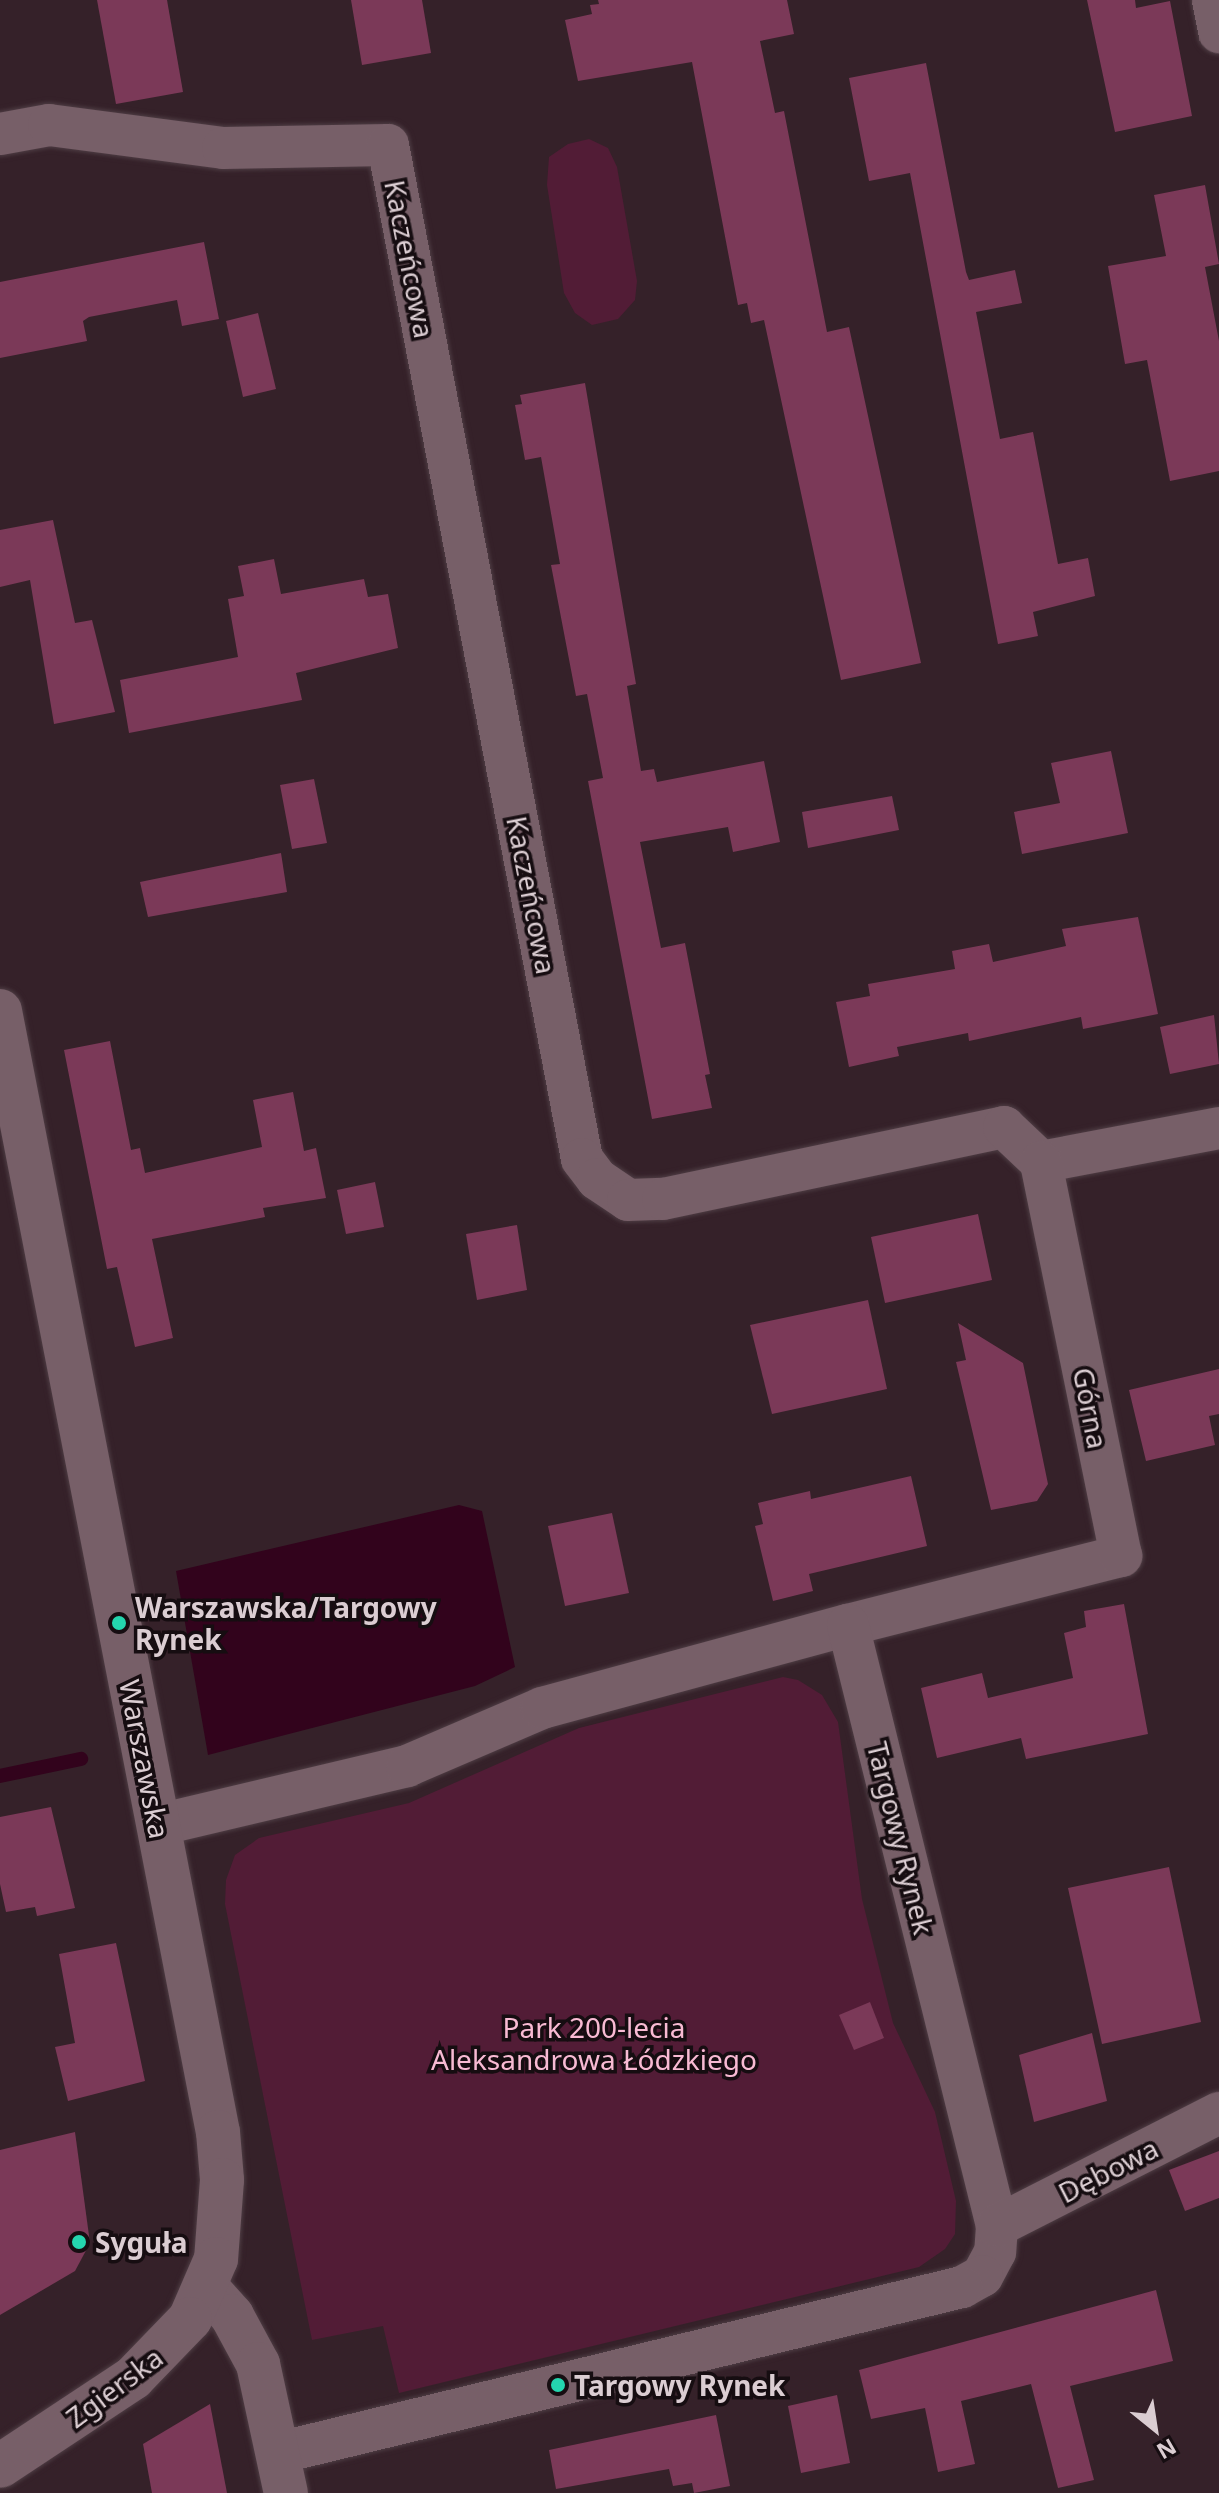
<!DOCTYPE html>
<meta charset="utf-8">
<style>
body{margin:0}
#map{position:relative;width:1219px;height:2493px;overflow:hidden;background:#352129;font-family:"Noto Sans",sans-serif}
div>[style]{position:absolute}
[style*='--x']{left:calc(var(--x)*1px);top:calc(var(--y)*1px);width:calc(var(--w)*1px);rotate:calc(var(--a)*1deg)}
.green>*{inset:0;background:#521c36}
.water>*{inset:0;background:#32031c}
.stream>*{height:14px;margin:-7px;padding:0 7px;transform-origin:7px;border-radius:7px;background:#32031c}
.building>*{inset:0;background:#7b3958}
.roads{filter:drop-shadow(0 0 2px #4e3d44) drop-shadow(0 0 2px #4e3d44)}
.minor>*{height:42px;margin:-21px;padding:0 21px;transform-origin:21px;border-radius:21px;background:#775f68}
.tertiary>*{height:44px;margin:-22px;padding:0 22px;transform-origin:22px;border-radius:22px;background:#775f68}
.secondary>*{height:44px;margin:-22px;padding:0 22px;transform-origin:22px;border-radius:22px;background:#775f68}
.dots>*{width:22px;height:22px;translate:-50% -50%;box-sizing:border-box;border:4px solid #160d11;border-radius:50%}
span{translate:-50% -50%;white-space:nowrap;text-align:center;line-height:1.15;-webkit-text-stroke:7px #160d11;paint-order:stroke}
.street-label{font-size:28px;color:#dbcdd2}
.poi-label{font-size:28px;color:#dbcdd2;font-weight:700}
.left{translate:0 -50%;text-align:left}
.park-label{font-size:28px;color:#f8bad3}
.north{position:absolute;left:1115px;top:2389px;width:80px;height:80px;-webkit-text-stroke:6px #160d11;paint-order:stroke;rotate:150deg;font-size:22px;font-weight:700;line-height:32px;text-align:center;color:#dbcdd2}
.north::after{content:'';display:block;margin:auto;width:28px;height:36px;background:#dbcdd2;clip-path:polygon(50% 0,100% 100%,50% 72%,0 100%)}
</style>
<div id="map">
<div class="green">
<i style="clip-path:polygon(589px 139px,608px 148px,617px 167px,637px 281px,635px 300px,618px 319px,592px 325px,575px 313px,564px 293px,547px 185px,549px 157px,568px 144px)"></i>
<i style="clip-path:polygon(783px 1677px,798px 1680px,822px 1695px,838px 1722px,862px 1899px,893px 2023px,935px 2112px,956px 2201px,955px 2234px,945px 2249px,919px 2267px,399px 2393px,383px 2326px,312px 2340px,225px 1904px,226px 1880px,235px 1855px,259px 1838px,409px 1803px,579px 1728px)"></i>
</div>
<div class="water">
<i style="clip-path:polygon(459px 1505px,482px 1511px,515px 1667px,475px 1686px,208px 1755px,176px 1571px)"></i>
</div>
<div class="stream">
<i style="--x:0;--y:1776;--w:83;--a:-11.9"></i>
</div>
<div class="building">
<i style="clip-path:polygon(97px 0,167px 0,183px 92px,116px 104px)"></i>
<i style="clip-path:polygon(351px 0,422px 0,431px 53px,362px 65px)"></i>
<i style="clip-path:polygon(598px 0,787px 0,794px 34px,760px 41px,775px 113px,784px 111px,827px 332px,849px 327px,921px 663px,841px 680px,764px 320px,751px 323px,747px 303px,738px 305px,692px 62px,578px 81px,565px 20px,592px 14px,590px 5px,599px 4px)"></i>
<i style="clip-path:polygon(1087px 0,1135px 0,1136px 8px,1170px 1px,1192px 116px,1115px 132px)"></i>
<i style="clip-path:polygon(926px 63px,966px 272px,969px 280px,1015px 270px,1022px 303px,976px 312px,1000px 439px,1033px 432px,1058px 564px,1088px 558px,1095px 596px,1033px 612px,1038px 636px,998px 644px,910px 173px,869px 181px,849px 78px)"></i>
<i style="clip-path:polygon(1205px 185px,1219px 264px,1205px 267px,1219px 341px,1219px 471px,1170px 481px,1147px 360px,1125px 364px,1108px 266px,1166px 256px,1154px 195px)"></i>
<i style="clip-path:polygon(204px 242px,219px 319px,182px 326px,177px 300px,89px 317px,83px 321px,87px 341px,0 358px,0 282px)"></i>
<i style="clip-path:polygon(258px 313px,276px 389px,243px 397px,226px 321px)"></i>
<i style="clip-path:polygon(585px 383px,636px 684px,627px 686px,641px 771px,654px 769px,657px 782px,764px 761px,780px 842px,733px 852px,728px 827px,640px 842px,661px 948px,685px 943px,710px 1074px,705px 1075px,712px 1108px,652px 1119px,588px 781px,603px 778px,587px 694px,576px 696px,551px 565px,560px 564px,541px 457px,525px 460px,515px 405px,522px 404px,520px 395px)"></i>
<i style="clip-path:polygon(53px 520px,75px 623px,92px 620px,115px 712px,54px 724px,30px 580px,0 587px,0 530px)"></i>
<i style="clip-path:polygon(274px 559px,281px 594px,364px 579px,368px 597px,388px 594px,398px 648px,296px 673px,302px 700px,129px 733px,120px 680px,238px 657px,228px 599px,244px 596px,238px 566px)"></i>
<i style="clip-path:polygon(1111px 751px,1128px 833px,1022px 854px,1014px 812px,1060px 803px,1051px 763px)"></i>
<i style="clip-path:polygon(314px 779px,327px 843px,292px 849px,280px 785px)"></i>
<i style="clip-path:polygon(892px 796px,899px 830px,808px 848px,802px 812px)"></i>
<i style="clip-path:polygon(281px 853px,287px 892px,148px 917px,140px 882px)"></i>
<i style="clip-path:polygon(1138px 917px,1158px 1014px,1083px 1029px,1081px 1017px,969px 1041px,968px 1033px,897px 1047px,899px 1056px,849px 1067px,836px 1002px,870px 996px,868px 984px,955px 969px,952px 951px,989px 944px,993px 962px,1066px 946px,1062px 929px)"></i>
<i style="clip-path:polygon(1214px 1015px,1219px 1064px,1170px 1074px,1160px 1027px)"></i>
<i style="clip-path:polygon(110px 1041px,131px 1150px,140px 1148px,145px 1173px,262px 1147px,253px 1100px,293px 1092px,304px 1151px,316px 1148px,326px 1198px,263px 1208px,265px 1217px,152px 1239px,173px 1338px,135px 1347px,117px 1267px,107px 1269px,64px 1050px)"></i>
<i style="clip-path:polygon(375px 1182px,384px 1227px,346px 1234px,337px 1190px)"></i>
<i style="clip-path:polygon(978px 1214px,992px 1280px,885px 1303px,871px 1237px)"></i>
<i style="clip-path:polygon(517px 1225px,527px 1290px,477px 1300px,466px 1234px)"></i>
<i style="clip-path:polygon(868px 1300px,887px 1389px,772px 1414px,750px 1325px)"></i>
<i style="clip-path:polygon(958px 1323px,1023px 1363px,1048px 1484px,1037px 1501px,991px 1510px,956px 1362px,966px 1360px)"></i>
<i style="clip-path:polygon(1219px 1369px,1219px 1414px,1209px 1416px,1215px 1445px,1146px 1461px,1129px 1390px)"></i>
<i style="clip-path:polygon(911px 1476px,927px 1546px,809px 1574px,813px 1591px,773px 1601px,755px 1526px,763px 1524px,758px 1503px,810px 1491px,811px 1499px)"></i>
<i style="clip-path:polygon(612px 1513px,629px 1593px,565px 1606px,548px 1526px)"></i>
<i style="clip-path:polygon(1124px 1604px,1148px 1734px,1026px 1759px,1021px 1738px,937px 1758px,921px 1688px,982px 1673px,988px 1698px,1073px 1678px,1064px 1633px,1086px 1627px,1084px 1611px)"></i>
<i style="clip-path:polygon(51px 1807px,75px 1908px,37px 1916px,35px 1907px,6px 1912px,0 1884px,0 1817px)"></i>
<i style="clip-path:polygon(1169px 1867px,1201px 2022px,1102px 2044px,1068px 1888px)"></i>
<i style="clip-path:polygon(116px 1943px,145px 2081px,68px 2101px,55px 2047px,75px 2043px,59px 1954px)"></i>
<i style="clip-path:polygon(870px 2002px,884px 2038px,854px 2050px,839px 2015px)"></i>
<i style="clip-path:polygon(1092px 2033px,1107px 2101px,1034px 2122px,1019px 2055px)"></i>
<i style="clip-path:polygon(75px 2132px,90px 2243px,75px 2271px,0 2315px,0 2150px)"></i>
<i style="clip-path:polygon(1219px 2151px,1219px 2198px,1185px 2211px,1169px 2170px)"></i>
<i style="clip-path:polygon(1156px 2290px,1173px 2361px,1070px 2386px,1094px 2480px,1058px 2488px,1031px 2384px,961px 2401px,975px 2464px,938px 2472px,925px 2408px,871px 2419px,859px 2370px)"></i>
<i style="clip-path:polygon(837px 2395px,850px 2463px,801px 2473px,788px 2406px)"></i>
<i style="clip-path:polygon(210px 2404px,227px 2493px,152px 2493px,143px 2444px)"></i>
<i style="clip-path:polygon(716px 2415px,730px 2486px,694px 2493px,692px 2483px,673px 2486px,669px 2469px,556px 2489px,549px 2450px)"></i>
</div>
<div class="roads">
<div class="minor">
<i style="--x:1213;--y:0;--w:33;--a:79"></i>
<i style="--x:0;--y:134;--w:50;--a:-10.4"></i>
<i style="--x:49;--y:125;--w:176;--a:7.5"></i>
<i style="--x:223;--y:148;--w:165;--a:-1"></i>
<i style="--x:388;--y:145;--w:1032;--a:79.17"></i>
<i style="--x:582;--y:1159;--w:25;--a:53"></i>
<i style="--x:597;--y:1179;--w:37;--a:34"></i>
<i style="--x:628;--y:1200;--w:35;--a:-2"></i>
<i style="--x:663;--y:1199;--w:349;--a:-11.9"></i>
<i style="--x:1004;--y:1127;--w:51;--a:43.4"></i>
<i style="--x:1041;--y:1162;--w:181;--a:-10.8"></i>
<i style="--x:848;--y:1625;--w:282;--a:-14.2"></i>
<i style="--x:1121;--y:1556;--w:402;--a:-101.5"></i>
<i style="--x:158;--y:1825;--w:256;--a:-13.3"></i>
<i style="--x:407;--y:1766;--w:147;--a:-23.2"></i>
<i style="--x:542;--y:1708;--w:317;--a:-15.2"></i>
<i style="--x:848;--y:1625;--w:619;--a:76.08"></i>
<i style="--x:997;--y:2226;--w:26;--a:94"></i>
<i style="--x:995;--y:2252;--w:27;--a:118"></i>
<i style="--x:982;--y:2276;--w:23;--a:151"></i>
<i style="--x:962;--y:2287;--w:704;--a:166.36"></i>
<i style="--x:997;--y:2226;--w:249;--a:-27"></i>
</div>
<div class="tertiary">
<i style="--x:206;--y:2287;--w:39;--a:48"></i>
<i style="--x:232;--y:2316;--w:55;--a:61.6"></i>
<i style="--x:258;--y:2364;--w:132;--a:77.8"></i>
</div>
<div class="secondary">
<i style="--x:0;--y:1011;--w:1142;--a:79"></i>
<i style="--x:218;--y:2132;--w:48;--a:85.2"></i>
<i style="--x:222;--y:2180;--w:79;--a:94.3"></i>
<i style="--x:216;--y:2259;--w:65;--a:113.4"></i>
<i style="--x:190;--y:2319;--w:82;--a:134"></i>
<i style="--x:133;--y:2378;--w:159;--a:146.5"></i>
</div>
</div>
<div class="dots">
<i style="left:119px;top:1623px;background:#24d5ae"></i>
<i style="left:79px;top:2242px;background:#24d5ae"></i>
<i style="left:558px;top:2385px;background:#24d5ae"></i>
</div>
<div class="street-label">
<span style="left:410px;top:259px;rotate:79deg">Kaczeńcowa</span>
<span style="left:532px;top:895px;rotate:79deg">Kaczeńcowa</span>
<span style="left:1091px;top:1408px;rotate:79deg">Górna</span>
<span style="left:145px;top:1759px;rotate:79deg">Warszawska</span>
<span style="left:901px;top:1838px;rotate:76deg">Targowy Rynek</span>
<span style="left:1108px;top:2170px;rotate:-27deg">Dębowa</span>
<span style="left:114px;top:2387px;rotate:-37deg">Zgierska</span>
</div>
<div class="poi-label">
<span class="left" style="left:135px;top:1623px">Warszawska/Targowy<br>Rynek</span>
<span class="left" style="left:95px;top:2242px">Syguła</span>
<span class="left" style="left:574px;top:2385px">Targowy Rynek</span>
</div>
<div class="park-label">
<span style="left:594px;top:2043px">Park 200-lecia<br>Aleksandrowa Łódzkiego</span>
</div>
<div class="north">N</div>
</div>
